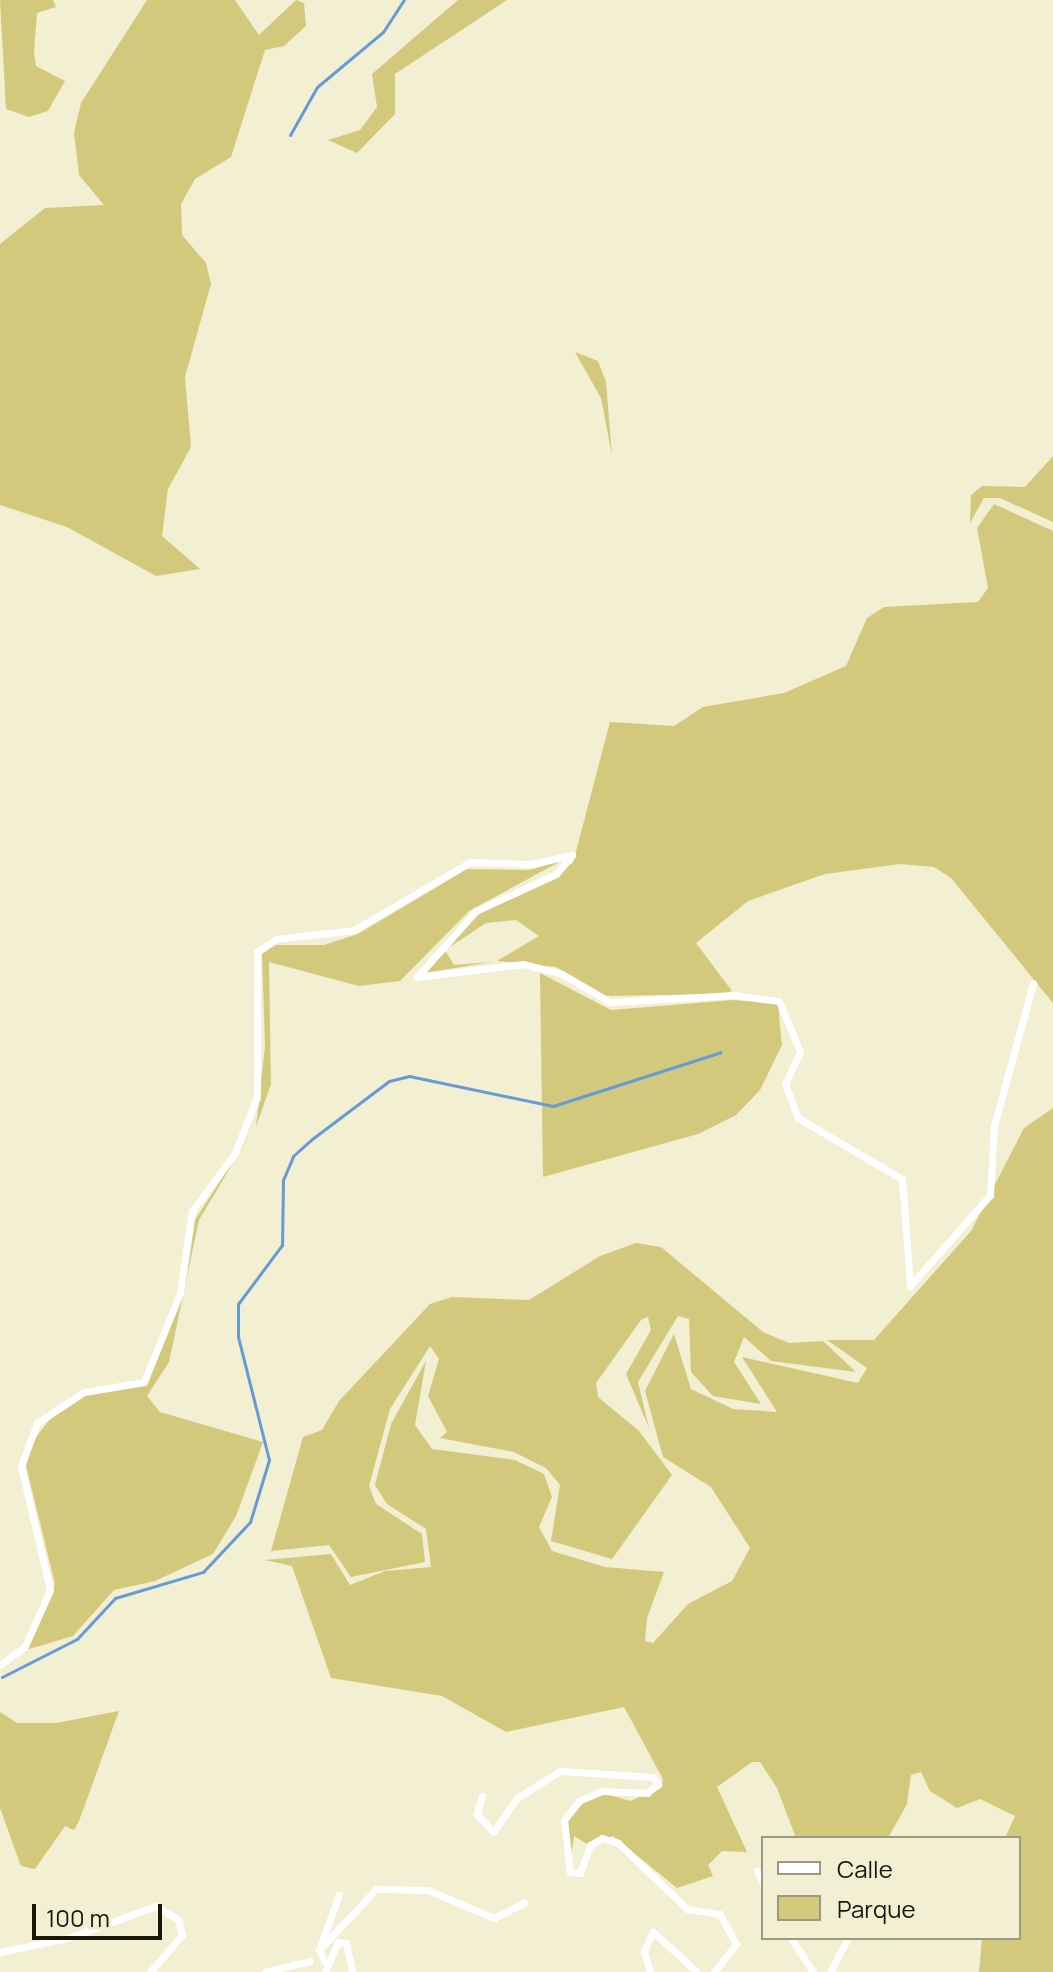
<!DOCTYPE html>
<style>
body{margin:0}
#map{position:relative;width:1053px;height:1972px;overflow:hidden;background:#f2efd3;font-family:Manrope,sans-serif}
div>[style]{position:absolute}
[style*='--x']{left:calc(var(--x)*1px);top:calc(var(--y)*1px);width:calc(var(--w)*1px);rotate:calc(var(--a)*1deg)}
.green>*{inset:0;background:#d2c97c}
.stream>*{height:3px;margin:-1.5px;padding:0 1.5px;transform-origin:1.5px;border-radius:1.5px;background:#679bd6}
.street>*{height:7px;margin:-3.5px;padding:0 3.5px;transform-origin:3.5px;border-radius:3.5px;background:#fff}
span{translate:-50% -50%;white-space:nowrap;text-align:center;line-height:1.15;-webkit-text-stroke:6px #f2efd3;paint-order:stroke}
.legend{position:absolute;left:761px;top:1836px;width:260px;height:104px;box-sizing:border-box;background:#f2efd3;border:2px solid #9b9984;margin:0;padding:10px 14px;list-style:none;font-size:24px;color:#18170d}
.legend li{display:flex;align-items:center;gap:16px;height:40px}
.legend b{width:40px;border:2px solid #9b9984}
.scale{position:absolute;left:32px;top:1904px;width:130px;height:36px;box-sizing:border-box;border:4px solid #18170d;border-top:0;padding-left:10px;font-size:24px;line-height:28px;white-space:nowrap;color:#18170d;-webkit-text-stroke:6px #f2efd3;paint-order:stroke}
</style>
<div id="map">
<div class="green">
<i style="clip-path:polygon(0 0,53px 0,56px 7px,37px 13px,34px 51px,36px 66px,65px 81px,48px 111px,29px 117px,6px 109px)"></i>
<i style="clip-path:polygon(147px 0,235px 0,259px 35px,296px 0,304px 3px,306px 26px,284px 46px,265px 50px,231px 157px,195px 179px,181px 204px,182px 235px,206px 263px,211px 284px,185px 377px,191px 447px,168px 489px,162px 536px,200px 569px,156px 576px,67px 527px,0 505px,0 244px,45px 208px,104px 205px,79px 175px,74px 133px,81px 103px)"></i>
<i style="clip-path:polygon(458px 0,507px 0,395px 74px,395px 114px,357px 153px,328px 140px,360px 130px,377px 107px,372px 74px)"></i>
<i style="clip-path:polygon(575px 352px,598px 361px,606px 382px,612px 456px,601px 398px)"></i>
<i style="clip-path:polygon(1053px 456px,1053px 522px,1000px 498px,984px 498px,970px 523px,971px 495px,982px 486px,1025px 487px)"></i>
<i style="clip-path:polygon(994px 504px,1053px 531px,1053px 1003px,951px 878px,934px 867px,900px 864px,825px 874px,748px 901px,696px 943px,732px 991px,722px 994px,606px 996px,556px 967px,497px 961px,539px 936px,516px 920px,486px 923px,445px 950px,454px 965px,491px 962px,425px 973px,425px 969px,477px 915px,573px 863px,610px 722px,674px 726px,703px 707px,784px 693px,846px 666px,867px 618px,884px 607px,978px 602px,988px 588px,977px 528px)"></i>
<i style="clip-path:polygon(563px 860px,469px 911px,400px 981px,359px 986px,269px 962px,271px 1084px,256px 1127px,265px 1046px,262px 954px,275px 945px,324px 945px,358px 934px,467px 869px,530px 870px)"></i>
<i style="clip-path:polygon(540px 973px,611px 1010px,733px 1000px,778px 1004px,782px 1045px,760px 1090px,736px 1115px,698px 1134px,543px 1177px)"></i>
<i style="clip-path:polygon(1053px 1108px,1053px 1972px,979px 1972px,982px 1938px,1019px 1938px,1019px 1838px,1005px 1838px,1015px 1816px,980px 1799px,957px 1808px,930px 1791px,921px 1772px,911px 1775px,907px 1804px,888px 1838px,796px 1838px,777px 1788px,760px 1762px,752px 1762px,717px 1787px,747px 1852px,722px 1851px,708px 1865px,713px 1876px,677px 1888px,613px 1836px,587px 1844px,574px 1836px,570px 1865px,568px 1819px,582px 1804px,602px 1793px,630px 1801px,661px 1788px,663px 1779px,624px 1707px,506px 1732px,442px 1696px,331px 1678px,292px 1566px,265px 1560px,331px 1554px,350px 1585px,385px 1571px,431px 1567px,426px 1529px,387px 1504px,375px 1485px,391px 1424px,426px 1361px,415px 1425px,432px 1449px,515px 1460px,544px 1474px,552px 1497px,539px 1527px,552px 1551px,605px 1567px,664px 1572px,647px 1618px,645px 1641px,653px 1643px,688px 1604px,732px 1581px,750px 1548px,711px 1487px,663px 1457px,645px 1391px,674px 1334px,691px 1389px,733px 1409px,777px 1412px,742px 1357px,858px 1383px,867px 1368px,827px 1340px,874px 1340px,971px 1231px,1024px 1128px)"></i>
<i style="clip-path:polygon(249px 1136px,199px 1220px,169px 1362px,147px 1396px,160px 1412px,263px 1442px,236px 1516px,213px 1554px,155px 1581px,114px 1590px,73px 1636px,26px 1650px,55px 1584px,26px 1466px,33px 1441px,57px 1410px,84px 1396px,145px 1385px,187px 1274px,195px 1220px)"></i>
<i style="clip-path:polygon(636px 1243px,661px 1247px,763px 1332px,789px 1343px,823px 1341px,856px 1372px,771px 1361px,744px 1337px,734px 1362px,761px 1404px,713px 1396px,691px 1372px,689px 1319px,678px 1316px,638px 1382px,649px 1428px,626px 1374px,651px 1330px,648px 1317px,641px 1320px,596px 1383px,598px 1397px,639px 1431px,672px 1475px,612px 1559px,551px 1541px,560px 1485px,546px 1468px,514px 1452px,440px 1438px,447px 1432px,428px 1396px,439px 1359px,430px 1346px,390px 1409px,369px 1486px,376px 1504px,422px 1534px,425px 1562px,351px 1577px,329px 1545px,271px 1551px,303px 1437px,322px 1430px,339px 1401px,430px 1304px,452px 1297px,529px 1300px,600px 1256px)"></i>
<i style="clip-path:polygon(119px 1711px,79px 1821px,74px 1830px,65px 1826px,35px 1869px,21px 1866px,0 1808px,0 1712px,17px 1723px,56px 1723px)"></i>
</div>
<div class="stream">
<i style="--x:290;--y:135;--w:55;--a:-60.6"></i>
<i style="--x:317;--y:87;--w:86;--a:-39.8"></i>
<i style="--x:383;--y:32;--w:38;--a:-57"></i>
<i style="--x:2;--y:1677;--w:84;--a:-26.9"></i>
<i style="--x:77;--y:1639;--w:56;--a:-47.2"></i>
<i style="--x:115;--y:1598;--w:92;--a:-16.5"></i>
<i style="--x:203;--y:1572;--w:69;--a:-46.8"></i>
<i style="--x:250;--y:1522;--w:65;--a:-73"></i>
<i style="--x:269;--y:1460;--w:127;--a:-104.1"></i>
<i style="--x:238;--y:1337;--w:33;--a:-90"></i>
<i style="--x:238;--y:1304;--w:74;--a:-53.3"></i>
<i style="--x:282;--y:1245;--w:65;--a:-89.1"></i>
<i style="--x:283;--y:1180;--w:26;--a:-67"></i>
<i style="--x:293;--y:1156;--w:25;--a:-42"></i>
<i style="--x:312;--y:1139;--w:96;--a:-37"></i>
<i style="--x:389;--y:1081;--w:21;--a:-14"></i>
<i style="--x:409;--y:1076;--w:147;--a:11.8"></i>
<i style="--x:553;--y:1106;--w:176;--a:-17.8"></i>
</div>
<div class="street">
<i style="--x:572;--y:855;--w:25;--a:130"></i>
<i style="--x:556;--y:874;--w:88;--a:155.2"></i>
<i style="--x:476;--y:911;--w:89;--a:131.8"></i>
<i style="--x:417;--y:977;--w:107;--a:-7"></i>
<i style="--x:523;--y:964;--w:40;--a:14.4"></i>
<i style="--x:562;--y:974;--w:56;--a:30.3"></i>
<i style="--x:610;--y:1002;--w:124;--a:-3.2"></i>
<i style="--x:734;--y:995;--w:45;--a:7.6"></i>
<i style="--x:779;--y:1001;--w:55;--a:67.6"></i>
<i style="--x:800;--y:1052;--w:35;--a:115"></i>
<i style="--x:785;--y:1084;--w:36;--a:69"></i>
<i style="--x:798;--y:1118;--w:121;--a:30.4"></i>
<i style="--x:902;--y:1179;--w:107;--a:85.7"></i>
<i style="--x:910;--y:1286;--w:121;--a:-48.7"></i>
<i style="--x:990;--y:1195;--w:69;--a:-86.7"></i>
<i style="--x:994;--y:1126;--w:148;--a:-74.7"></i>
<i style="--x:0;--y:1665;--w:31;--a:-37"></i>
<i style="--x:25;--y:1646;--w:61;--a:-65.9"></i>
<i style="--x:50;--y:1590;--w:127;--a:-103.2"></i>
<i style="--x:21;--y:1466;--w:46;--a:-69.6"></i>
<i style="--x:37;--y:1423;--w:56;--a:-33.4"></i>
<i style="--x:84;--y:1392;--w:61;--a:-9.5"></i>
<i style="--x:144;--y:1382;--w:96;--a:-68"></i>
<i style="--x:180;--y:1293;--w:83;--a:-81.7"></i>
<i style="--x:192;--y:1211;--w:72;--a:-53.4"></i>
<i style="--x:235;--y:1153;--w:60;--a:-68.6"></i>
<i style="--x:257;--y:1097;--w:145;--a:-90"></i>
<i style="--x:257;--y:952;--w:23;--a:-34"></i>
<i style="--x:276;--y:939;--w:79;--a:-6.6"></i>
<i style="--x:354;--y:930;--w:134;--a:-30.4"></i>
<i style="--x:470;--y:862;--w:61;--a:1.9"></i>
<i style="--x:531;--y:864;--w:42;--a:-12.4"></i>
<i style="--x:482;--y:1796;--w:19;--a:106"></i>
<i style="--x:477;--y:1814;--w:24;--a:48"></i>
<i style="--x:493;--y:1832;--w:42;--a:-54.8"></i>
<i style="--x:517;--y:1798;--w:51;--a:-32.1"></i>
<i style="--x:560;--y:1771;--w:93;--a:3.7"></i>
<i style="--x:653;--y:1777;--w:9;--a:54"></i>
<i style="--x:658;--y:1784;--w:14;--a:141"></i>
<i style="--x:647;--y:1793;--w:45;--a:-177.5"></i>
<i style="--x:602;--y:1791;--w:25;--a:157"></i>
<i style="--x:579;--y:1801;--w:24;--a:128"></i>
<i style="--x:564;--y:1820;--w:52;--a:83.4"></i>
<i style="--x:570;--y:1872;--w:10;--a:6"></i>
<i style="--x:580;--y:1873;--w:30;--a:-70"></i>
<i style="--x:590;--y:1845;--w:14;--a:-30"></i>
<i style="--x:602;--y:1838;--w:17;--a:17"></i>
<i style="--x:618;--y:1843;--w:95;--a:43.7"></i>
<i style="--x:687;--y:1909;--w:33;--a:9"></i>
<i style="--x:720;--y:1914;--w:34;--a:62"></i>
<i style="--x:736;--y:1944;--w:36;--a:128"></i>
<i style="--x:757;--y:1871;--w:14;--a:65"></i>
<i style="--x:791;--y:1938;--w:40;--a:57.1"></i>
<i style="--x:319;--y:1950;--w:83;--a:-46.9"></i>
<i style="--x:376;--y:1889;--w:52;--a:1.1"></i>
<i style="--x:428;--y:1890;--w:72;--a:23"></i>
<i style="--x:494;--y:1918;--w:34;--a:-27"></i>
<i style="--x:0;--y:1952;--w:69;--a:-11.6"></i>
<i style="--x:68;--y:1938;--w:94;--a:-20"></i>
<i style="--x:156;--y:1906;--w:26;--a:32"></i>
<i style="--x:178;--y:1920;--w:16;--a:75"></i>
<i style="--x:182;--y:1935;--w:49;--a:130.9"></i>
<i style="--x:325;--y:1962;--w:13;--a:-117"></i>
<i style="--x:319;--y:1950;--w:59;--a:-70.3"></i>
<i style="--x:265;--y:1972;--w:46;--a:-13.7"></i>
<i style="--x:325;--y:1972;--w:33;--a:-67"></i>
<i style="--x:338;--y:1942;--w:8;--a:7"></i>
<i style="--x:346;--y:1943;--w:30;--a:78"></i>
<i style="--x:650;--y:1972;--w:22;--a:-106"></i>
<i style="--x:644;--y:1951;--w:21;--a:-65"></i>
<i style="--x:653;--y:1932;--w:59;--a:42.3"></i>
<i style="--x:830;--y:1972;--w:38;--a:-62"></i>
</div>
<ul class="legend">
<li><b style="height:10px;background:#fff"></b>Calle</li>
<li><b style="height:22px;background:#d2c97c"></b>Parque</li>
</ul>
<div class="scale">100 m</div>
</div>
